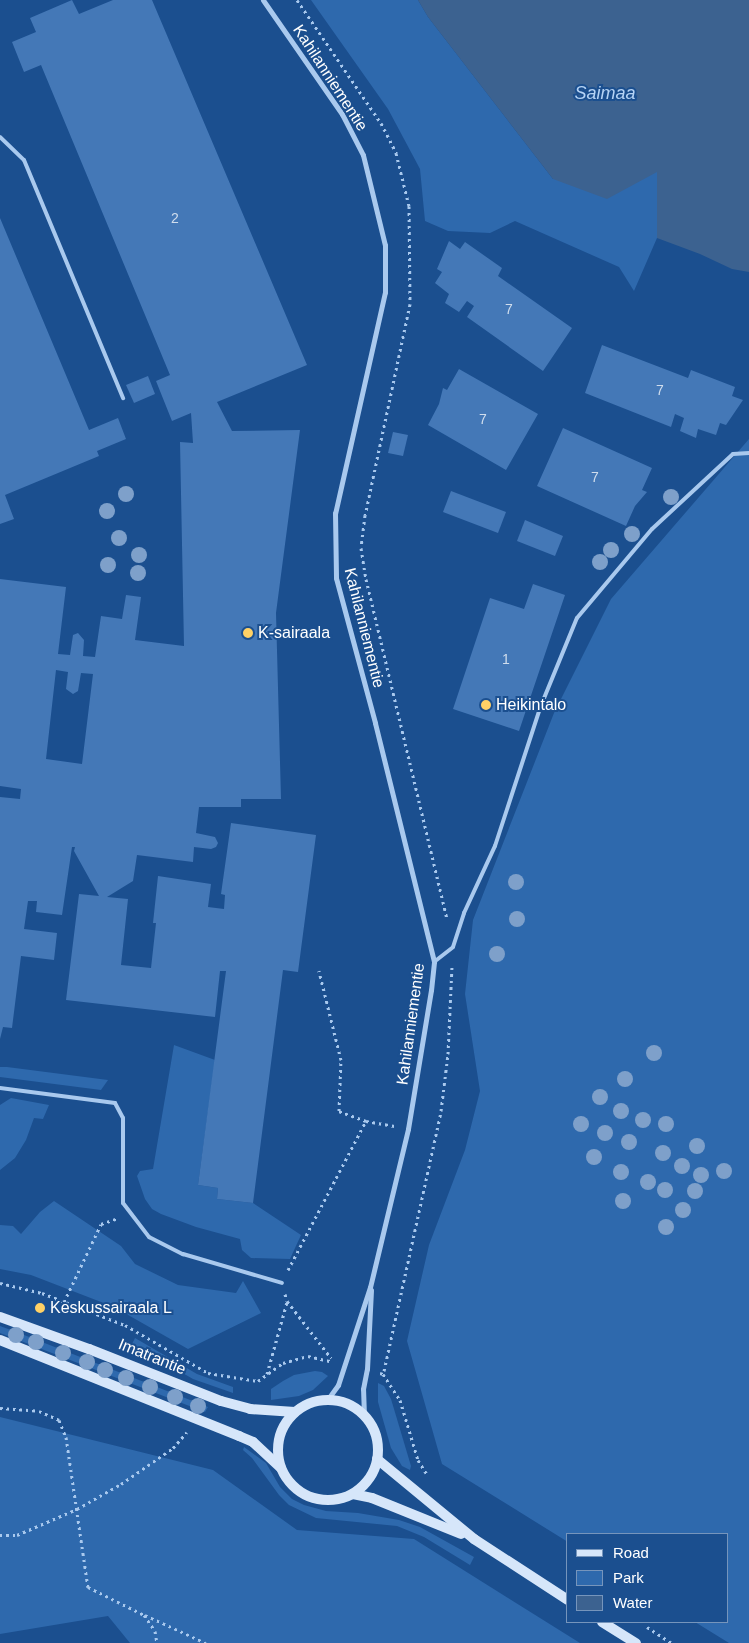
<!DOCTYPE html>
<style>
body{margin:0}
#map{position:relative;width:749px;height:1643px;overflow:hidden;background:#1b4f8f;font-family:Arial,sans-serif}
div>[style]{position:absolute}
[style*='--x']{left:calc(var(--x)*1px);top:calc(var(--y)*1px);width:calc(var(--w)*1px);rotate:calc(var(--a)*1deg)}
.green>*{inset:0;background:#2e69ad}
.water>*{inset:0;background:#3c6290}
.building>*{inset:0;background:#4478b7}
.path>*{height:3px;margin-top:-1.5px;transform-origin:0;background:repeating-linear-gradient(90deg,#a9c9ee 0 2.5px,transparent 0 6.5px)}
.lane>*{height:4px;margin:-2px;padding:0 2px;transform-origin:2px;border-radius:2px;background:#a9c9ee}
.street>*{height:5px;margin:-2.5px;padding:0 2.5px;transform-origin:2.5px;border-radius:2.5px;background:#a9c9ee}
.secondary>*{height:10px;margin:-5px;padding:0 5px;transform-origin:5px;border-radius:5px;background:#d6e6fa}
.secondary>.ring{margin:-5px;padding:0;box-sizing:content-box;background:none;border:10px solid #d6e6fa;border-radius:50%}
.trees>*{width:16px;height:16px;margin:-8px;border-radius:50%;background:#7ea0ca}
.dots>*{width:14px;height:14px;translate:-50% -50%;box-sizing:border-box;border:2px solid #1b4f8f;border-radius:50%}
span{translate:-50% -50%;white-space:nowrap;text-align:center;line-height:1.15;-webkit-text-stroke:4px #1b4f8f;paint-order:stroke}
.number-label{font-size:14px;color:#d0dded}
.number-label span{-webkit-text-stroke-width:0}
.street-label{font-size:16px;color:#fff}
.poi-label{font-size:16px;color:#fff}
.left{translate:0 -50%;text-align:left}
.water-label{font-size:18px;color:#b5d3f5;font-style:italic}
.legend{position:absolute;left:566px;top:1533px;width:162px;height:90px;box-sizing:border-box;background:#1b4f8f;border:1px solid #7695bc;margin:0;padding:6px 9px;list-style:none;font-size:15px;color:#fff}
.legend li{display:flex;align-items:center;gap:10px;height:25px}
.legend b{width:25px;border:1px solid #7695bc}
</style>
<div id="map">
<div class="green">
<i style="clip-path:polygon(311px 0,418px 0,428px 17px,553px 179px,657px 171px,657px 238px,634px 291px,619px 267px,515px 221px,490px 233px,448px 231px,425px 221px,420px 169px,388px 109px)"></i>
<i style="clip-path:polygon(749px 439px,749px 1643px,729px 1643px,695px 1622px,728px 1622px,728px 1534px,568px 1534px,568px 1542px,442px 1464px,407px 1341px,429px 1245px,465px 1150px,480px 1091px,465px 994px,473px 920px,554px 713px,611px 599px)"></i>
<i style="clip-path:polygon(174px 1045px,215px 1060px,198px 1185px,218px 1188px,217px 1199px,253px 1203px,301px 1235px,290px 1259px,251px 1258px,242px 1250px,240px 1239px,196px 1227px,161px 1214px,152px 1209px,145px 1199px,137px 1176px,140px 1171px,153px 1169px)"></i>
<i style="clip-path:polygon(0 1067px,7px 1067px,108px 1080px,101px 1090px,0 1077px)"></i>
<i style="clip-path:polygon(11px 1098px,49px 1105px,43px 1119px,34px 1118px,26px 1140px,15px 1158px,0 1170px,0 1105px)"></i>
<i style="clip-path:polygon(54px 1201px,121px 1246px,135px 1264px,178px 1285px,236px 1293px,243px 1281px,261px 1313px,188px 1349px,114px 1307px,31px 1275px,0 1269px,0 1225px,13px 1226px,21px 1234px,40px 1212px)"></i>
<i style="clip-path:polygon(0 1326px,19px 1333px,208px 1407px,205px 1412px,0 1333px)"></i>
<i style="clip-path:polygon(135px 1338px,197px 1374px,233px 1387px,233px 1393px,193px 1379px,132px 1344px)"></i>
<i style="clip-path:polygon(315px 1371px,322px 1372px,328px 1376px,313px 1390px,299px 1396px,271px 1400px,271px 1389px,283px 1381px,294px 1375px)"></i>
<i style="clip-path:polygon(378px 1383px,384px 1386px,391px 1399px,411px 1466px,410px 1470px,402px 1466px,391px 1448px,378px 1402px)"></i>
<i style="clip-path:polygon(0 1417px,213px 1470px,297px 1530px,414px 1539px,580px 1643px,130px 1643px,108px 1616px,0 1634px)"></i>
<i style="clip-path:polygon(244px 1447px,266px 1463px,280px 1487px,292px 1499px,304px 1505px,326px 1511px,358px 1513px,399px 1520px,420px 1527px,474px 1557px,470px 1565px,424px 1537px,397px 1526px,316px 1518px,289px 1505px,279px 1495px,252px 1458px,243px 1450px)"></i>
</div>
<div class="water">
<i style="clip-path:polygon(418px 0,749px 0,749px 272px,732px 269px,700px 254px,657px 238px,657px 172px,607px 199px,553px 179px,428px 17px)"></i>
</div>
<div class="building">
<i style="clip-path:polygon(evenodd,72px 0,79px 14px,113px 0,152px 0,307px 365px,217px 402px,232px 431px,300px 430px,276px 613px,281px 799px,241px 799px,241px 807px,199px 807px,196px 833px,215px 837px,218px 843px,216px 847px,211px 849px,194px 847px,193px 862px,137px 855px,133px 881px,107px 897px,128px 899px,121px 965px,151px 968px,156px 923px,153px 923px,158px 876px,211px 884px,208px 907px,224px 909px,225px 895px,221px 894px,231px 823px,316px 835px,298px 972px,283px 970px,253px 1203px,217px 1199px,218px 1188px,198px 1185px,226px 971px,220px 971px,215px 1017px,66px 1000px,79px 894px,99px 896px,74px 851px,75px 847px,72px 847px,62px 915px,36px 912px,37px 901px,28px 901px,24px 929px,57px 933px,54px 960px,21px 956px,12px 1028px,3px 1027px,0 1039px,0 797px,20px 799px,21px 789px,0 786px,0 579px,66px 587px,58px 654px,70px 655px,73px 635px,78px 633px,84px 640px,83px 656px,95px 657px,101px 616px,122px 619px,126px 595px,141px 597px,135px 640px,184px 646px,180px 442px,193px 443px,191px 413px,172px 421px,156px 381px,170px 375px,41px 65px,24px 72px,12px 42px,36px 32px,30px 18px,72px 0,56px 670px,68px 672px,66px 689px,73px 694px,78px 691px,81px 673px,93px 674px,82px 764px,46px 759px,56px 670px)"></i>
<i style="clip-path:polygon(0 218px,89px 430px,118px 418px,126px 439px,97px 451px,99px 456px,5px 495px,14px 519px,0 524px)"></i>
<i style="clip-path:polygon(449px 241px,460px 249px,465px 242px,502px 268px,498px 276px,572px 328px,543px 371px,467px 317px,474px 306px,467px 301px,459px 312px,445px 303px,449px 294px,435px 283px,442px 272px,437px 269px)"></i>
<i style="clip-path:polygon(602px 345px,688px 378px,691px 370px,735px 387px,732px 396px,743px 400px,726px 425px,720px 423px,716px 435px,698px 429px,696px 438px,680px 431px,684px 418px,675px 414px,671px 427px,585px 393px)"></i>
<i style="clip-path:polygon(459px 369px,538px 414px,506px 470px,428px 425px,439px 404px,443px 388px,447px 390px)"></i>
<i style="clip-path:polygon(148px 376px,155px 394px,134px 403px,126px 385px)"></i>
<i style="clip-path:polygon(563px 428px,652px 468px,642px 490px,647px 492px,635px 506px,626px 526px,537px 486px)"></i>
<i style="clip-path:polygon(393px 432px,408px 435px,403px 456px,388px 453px)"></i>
<i style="clip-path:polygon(451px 491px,506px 512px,498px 533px,443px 512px)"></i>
<i style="clip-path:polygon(525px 520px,563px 536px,555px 556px,517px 541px)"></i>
<i style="clip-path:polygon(533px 584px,565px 595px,519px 731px,453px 709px,490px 598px,524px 609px)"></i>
</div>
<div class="path">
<i style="--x:297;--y:0;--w:149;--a:55.7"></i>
<i style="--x:381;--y:123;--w:34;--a:63"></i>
<i style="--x:396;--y:153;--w:55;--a:76.2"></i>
<i style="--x:409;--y:206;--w:98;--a:89.4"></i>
<i style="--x:410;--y:304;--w:216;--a:102"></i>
<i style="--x:365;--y:515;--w:33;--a:97"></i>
<i style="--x:361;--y:548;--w:31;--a:81"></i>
<i style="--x:366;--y:579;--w:350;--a:76.6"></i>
<i style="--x:366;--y:1121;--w:29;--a:10"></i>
<i style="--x:288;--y:1270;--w:168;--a:-62.4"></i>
<i style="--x:366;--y:1121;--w:29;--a:-160"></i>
<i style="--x:339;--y:1111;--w:51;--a:-87.8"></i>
<i style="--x:341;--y:1060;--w:92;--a:-103.9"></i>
<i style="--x:0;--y:1283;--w:43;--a:13.4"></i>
<i style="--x:42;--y:1293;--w:89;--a:21.1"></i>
<i style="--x:125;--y:1325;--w:96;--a:30"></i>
<i style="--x:208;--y:1373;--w:51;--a:9.1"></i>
<i style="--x:258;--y:1381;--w:31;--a:-36"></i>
<i style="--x:283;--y:1363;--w:26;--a:-16"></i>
<i style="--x:308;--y:1356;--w:23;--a:13"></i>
<i style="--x:285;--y:1294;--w:7;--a:74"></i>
<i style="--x:287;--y:1301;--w:72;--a:52.3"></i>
<i style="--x:64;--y:1302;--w:86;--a:-64.6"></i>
<i style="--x:101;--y:1224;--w:18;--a:-19"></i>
<i style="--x:384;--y:1371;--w:266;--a:-77.6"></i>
<i style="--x:441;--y:1111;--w:57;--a:-83"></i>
<i style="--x:448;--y:1054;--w:87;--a:-87.4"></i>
<i style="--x:380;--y:1373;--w:3;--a:18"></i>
<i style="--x:383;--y:1374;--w:31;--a:57"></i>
<i style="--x:400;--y:1400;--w:63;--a:73.3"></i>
<i style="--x:418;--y:1460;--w:19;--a:58"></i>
<i style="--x:267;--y:1374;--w:75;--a:-74.5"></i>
<i style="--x:0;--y:1408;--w:39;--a:4"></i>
<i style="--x:39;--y:1411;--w:22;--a:24"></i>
<i style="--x:59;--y:1420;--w:18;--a:68"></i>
<i style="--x:66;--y:1437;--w:152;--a:81.7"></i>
<i style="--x:88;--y:1587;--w:63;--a:26.6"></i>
<i style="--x:144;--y:1615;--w:19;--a:55"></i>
<i style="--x:155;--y:1631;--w:12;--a:81"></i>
<i style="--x:0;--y:1535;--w:17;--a:0"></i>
<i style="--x:17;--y:1535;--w:65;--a:-23.4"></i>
<i style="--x:77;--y:1509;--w:51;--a:-29.6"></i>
<i style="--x:121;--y:1484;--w:63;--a:-34.7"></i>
<i style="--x:173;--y:1448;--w:21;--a:-49"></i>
<i style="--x:145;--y:1615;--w:67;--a:24.7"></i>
<i style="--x:647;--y:1627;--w:30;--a:33"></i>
</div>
<div class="lane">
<i style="--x:0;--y:137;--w:33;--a:44"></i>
<i style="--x:24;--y:160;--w:258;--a:67.4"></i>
<i style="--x:434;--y:962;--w:24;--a:-38"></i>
<i style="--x:453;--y:947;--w:36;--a:-72"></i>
<i style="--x:464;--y:913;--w:74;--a:-65.2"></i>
<i style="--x:495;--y:846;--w:145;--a:-71.9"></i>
<i style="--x:540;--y:708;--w:97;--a:-67.7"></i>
<i style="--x:577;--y:618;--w:116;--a:-49.9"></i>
<i style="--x:652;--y:529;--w:110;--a:-42.8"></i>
<i style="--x:733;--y:454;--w:16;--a:-4"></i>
<i style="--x:0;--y:1088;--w:116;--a:7.4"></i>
<i style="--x:115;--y:1103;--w:17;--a:62"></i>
<i style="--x:123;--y:1118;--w:85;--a:90"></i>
<i style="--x:123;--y:1203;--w:43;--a:52.6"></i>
<i style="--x:149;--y:1237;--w:38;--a:27"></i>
<i style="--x:183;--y:1254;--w:103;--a:16.3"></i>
</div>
<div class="street">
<i style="--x:263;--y:0;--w:139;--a:55.3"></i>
<i style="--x:342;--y:114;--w:46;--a:62.9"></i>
<i style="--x:363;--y:155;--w:93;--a:76.3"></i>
<i style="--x:385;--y:245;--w:47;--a:90"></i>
<i style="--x:385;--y:292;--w:227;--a:102.7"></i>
<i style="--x:335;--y:513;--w:65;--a:89.1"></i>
<i style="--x:336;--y:578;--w:150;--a:74.9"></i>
<i style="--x:375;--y:723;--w:246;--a:76.1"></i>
<i style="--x:434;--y:962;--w:28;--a:96"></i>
<i style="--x:431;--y:990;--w:141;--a:99.4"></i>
<i style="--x:408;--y:1129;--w:163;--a:103.5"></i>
<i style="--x:370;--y:1287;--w:103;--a:108.1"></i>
<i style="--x:338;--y:1385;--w:19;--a:126"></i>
<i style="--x:364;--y:1416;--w:27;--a:-92"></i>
<i style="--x:363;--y:1389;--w:20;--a:-79"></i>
<i style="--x:367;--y:1369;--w:79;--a:-87.1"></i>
</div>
<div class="secondary">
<i style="--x:0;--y:1317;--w:95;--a:19.8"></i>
<i style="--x:89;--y:1349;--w:142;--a:21.5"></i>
<i style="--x:221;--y:1401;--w:30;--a:15"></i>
<i style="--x:250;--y:1409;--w:45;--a:3.8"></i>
<i style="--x:0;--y:1340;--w:258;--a:21.9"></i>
<i style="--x:239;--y:1436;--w:15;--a:23"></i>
<i style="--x:253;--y:1442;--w:38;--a:43"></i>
<i class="ring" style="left:278px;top:1400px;width:90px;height:90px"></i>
<i style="--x:377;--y:1459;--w:126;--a:39.5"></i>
<i style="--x:474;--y:1539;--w:112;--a:33"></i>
<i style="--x:353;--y:1494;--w:19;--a:12"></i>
<i style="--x:372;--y:1498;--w:96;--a:22"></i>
<i style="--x:602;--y:1622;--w:40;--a:32"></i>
</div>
<div class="trees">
<i style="left:126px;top:494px"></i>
<i style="left:671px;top:497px"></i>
<i style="left:107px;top:511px"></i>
<i style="left:632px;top:534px"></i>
<i style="left:119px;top:538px"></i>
<i style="left:611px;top:550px"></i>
<i style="left:139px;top:555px"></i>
<i style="left:600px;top:562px"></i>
<i style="left:108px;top:565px"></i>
<i style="left:138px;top:573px"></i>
<i style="left:516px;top:882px"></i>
<i style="left:517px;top:919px"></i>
<i style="left:497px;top:954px"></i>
<i style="left:654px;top:1053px"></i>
<i style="left:625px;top:1079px"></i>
<i style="left:600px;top:1097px"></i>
<i style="left:621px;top:1111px"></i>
<i style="left:643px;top:1120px"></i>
<i style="left:581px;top:1124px"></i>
<i style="left:666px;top:1124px"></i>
<i style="left:605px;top:1133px"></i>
<i style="left:629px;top:1142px"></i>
<i style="left:697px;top:1146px"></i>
<i style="left:663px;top:1153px"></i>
<i style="left:594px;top:1157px"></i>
<i style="left:682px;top:1166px"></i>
<i style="left:724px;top:1171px"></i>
<i style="left:621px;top:1172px"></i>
<i style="left:701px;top:1175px"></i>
<i style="left:648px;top:1182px"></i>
<i style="left:665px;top:1190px"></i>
<i style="left:695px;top:1191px"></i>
<i style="left:623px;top:1201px"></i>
<i style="left:683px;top:1210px"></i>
<i style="left:666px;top:1227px"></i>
<i style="left:16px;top:1335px"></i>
<i style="left:36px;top:1342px"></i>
<i style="left:63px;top:1353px"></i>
<i style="left:87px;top:1362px"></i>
<i style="left:105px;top:1370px"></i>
<i style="left:126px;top:1378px"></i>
<i style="left:150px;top:1387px"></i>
<i style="left:175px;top:1397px"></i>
<i style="left:198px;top:1406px"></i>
</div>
<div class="dots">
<i style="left:248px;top:633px;background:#ffd166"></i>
<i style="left:486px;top:705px;background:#ffd166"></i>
<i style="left:40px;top:1308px;background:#ffd166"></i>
</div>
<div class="number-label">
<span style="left:175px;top:218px">2</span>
<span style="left:509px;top:309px">7</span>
<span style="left:660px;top:390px">7</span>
<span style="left:483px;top:419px">7</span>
<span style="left:595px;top:477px">7</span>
<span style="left:506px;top:659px">1</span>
</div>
<div class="street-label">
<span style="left:330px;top:78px;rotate:57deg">Kahilanniementie</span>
<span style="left:364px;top:628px;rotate:76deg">Kahilanniementie</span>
<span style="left:411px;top:1024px;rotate:-82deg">Kahilanniementie</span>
<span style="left:152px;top:1357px;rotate:22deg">Imatrantie</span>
</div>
<div class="poi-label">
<span class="left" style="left:258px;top:633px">K-sairaala</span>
<span class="left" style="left:496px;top:705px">Heikintalo</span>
<span class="left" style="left:50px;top:1308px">Keskussairaala L</span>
</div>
<div class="water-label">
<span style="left:605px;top:93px">Saimaa</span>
</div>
<ul class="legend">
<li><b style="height:6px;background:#d6e6fa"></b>Road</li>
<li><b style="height:14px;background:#2e69ad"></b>Park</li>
<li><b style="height:14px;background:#3c6290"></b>Water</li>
</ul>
</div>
